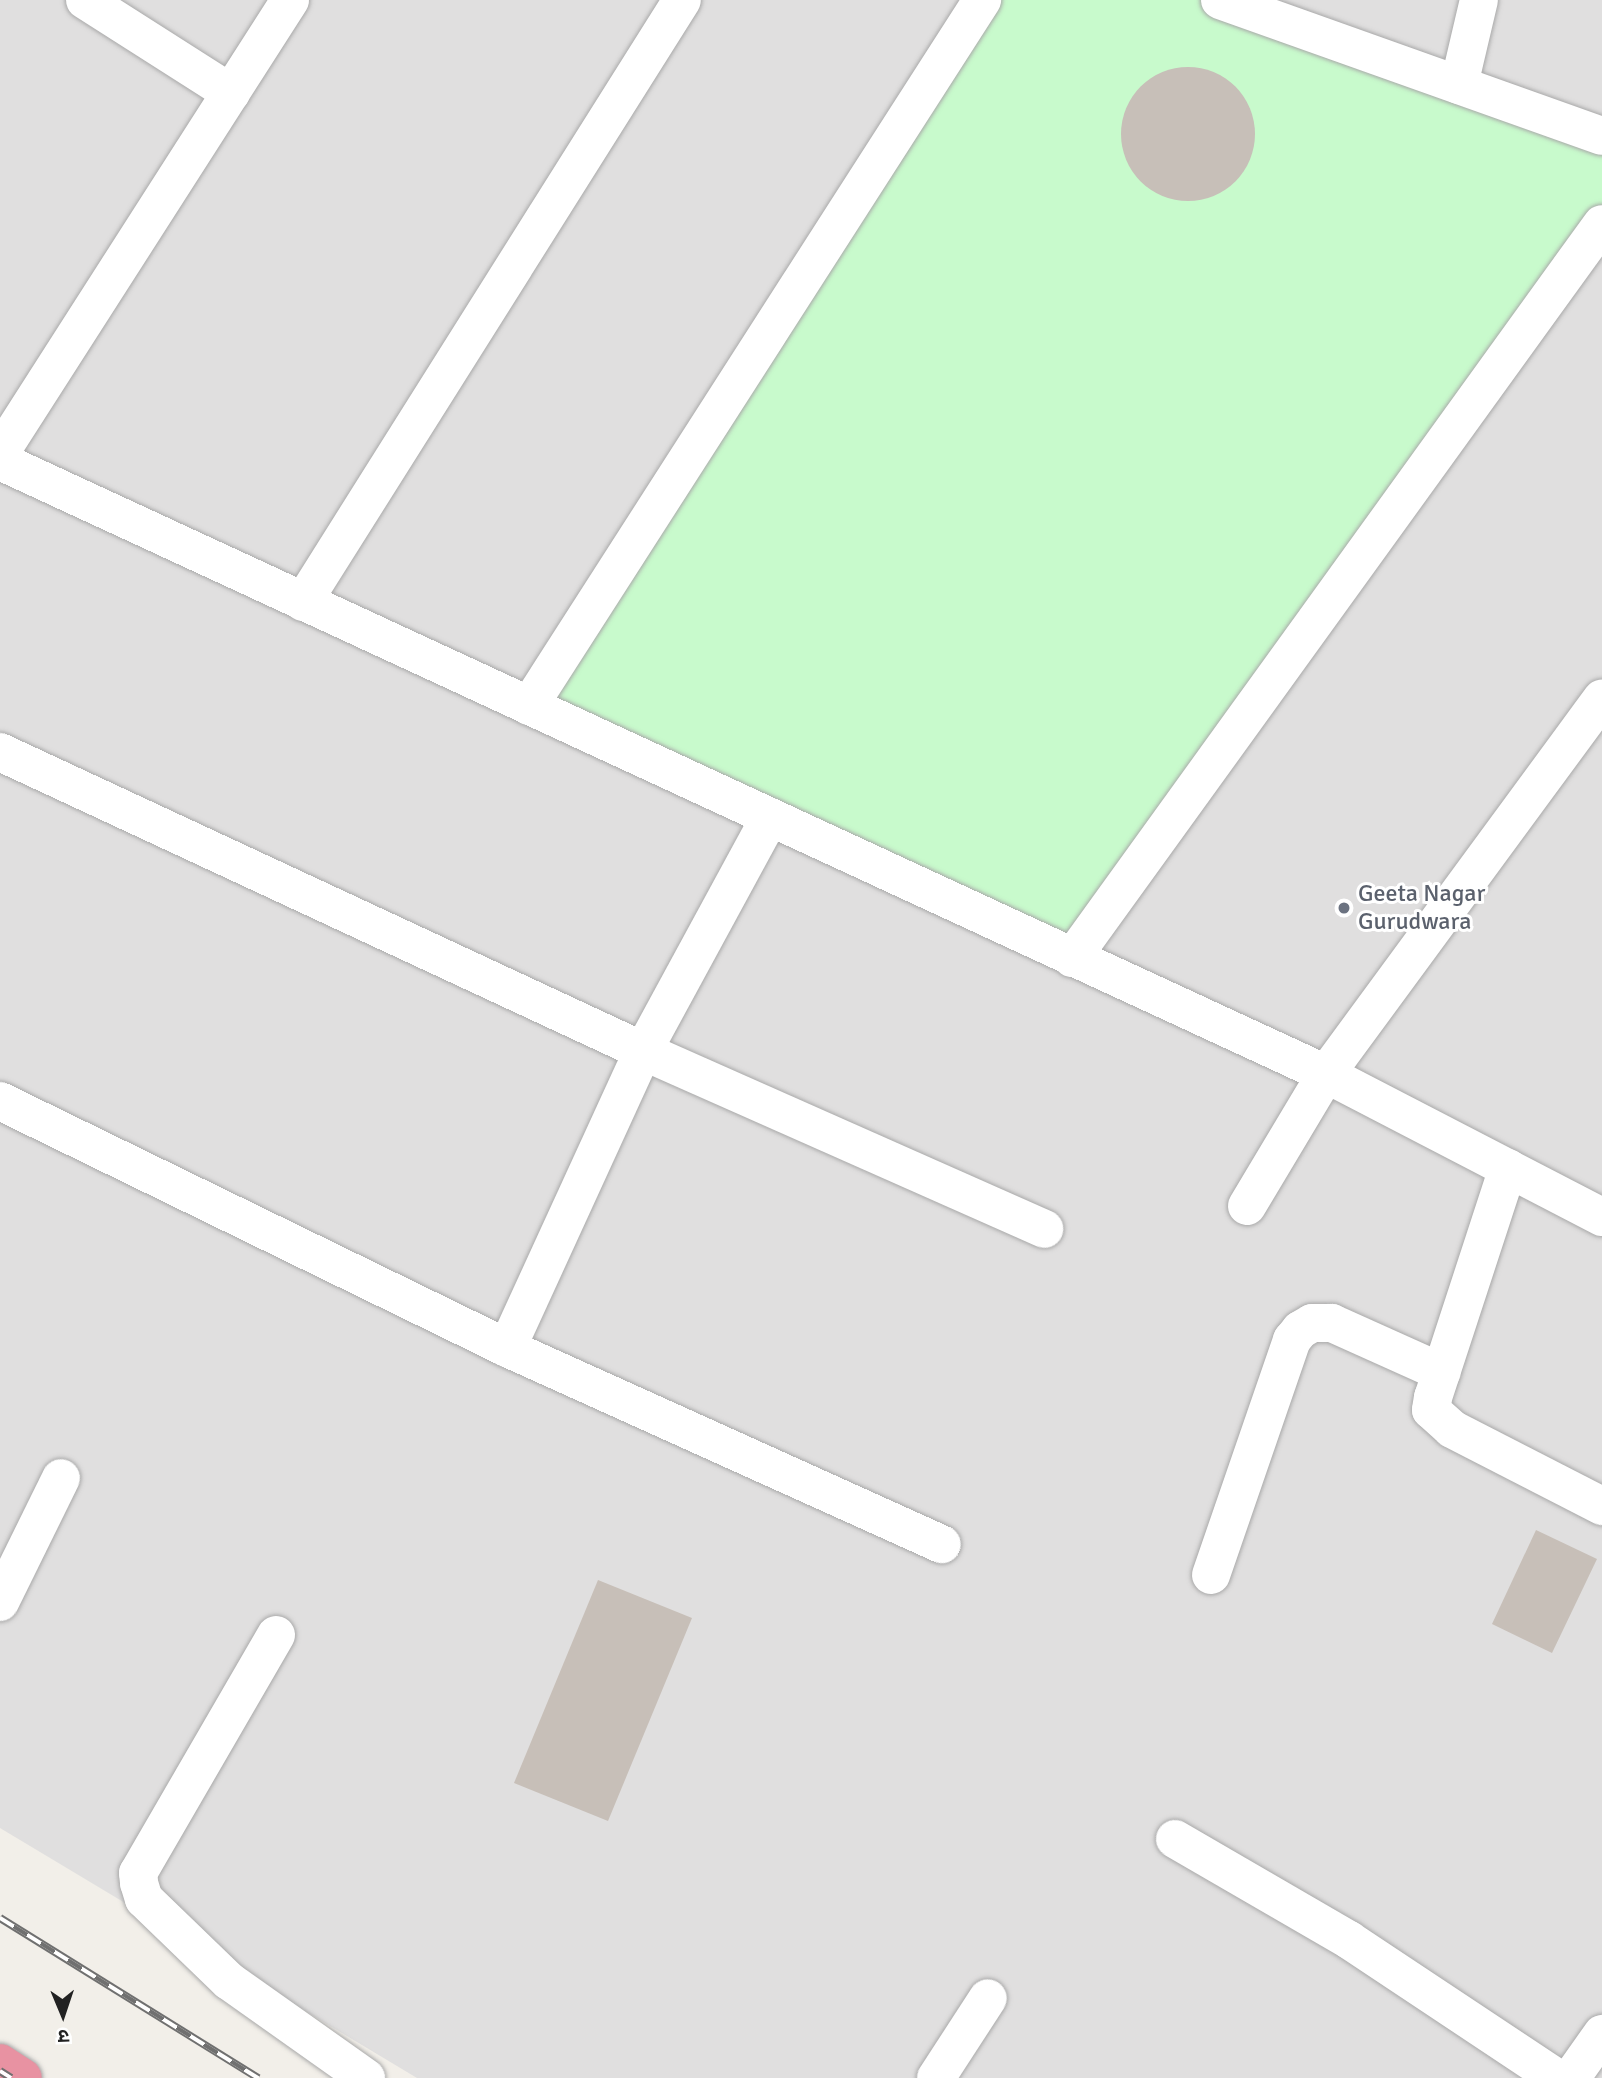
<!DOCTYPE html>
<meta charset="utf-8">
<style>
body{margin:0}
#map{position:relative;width:1602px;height:2078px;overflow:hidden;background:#f2efe9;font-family:Signika,"Noto Sans Devanagari",sans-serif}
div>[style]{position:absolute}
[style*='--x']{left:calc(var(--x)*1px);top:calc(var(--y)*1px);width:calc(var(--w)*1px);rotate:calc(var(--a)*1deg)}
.residential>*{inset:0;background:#e0dfdf}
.park>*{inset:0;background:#c8facc}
.building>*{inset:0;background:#c7bfb8}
.round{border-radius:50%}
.roads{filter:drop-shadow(0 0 2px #a9a9a9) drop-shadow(0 0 2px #a9a9a9)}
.minor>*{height:38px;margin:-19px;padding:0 19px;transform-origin:19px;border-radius:19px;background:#fff}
.highway>*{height:38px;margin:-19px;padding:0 19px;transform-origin:19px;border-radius:19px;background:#e892a2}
.rail>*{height:8px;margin-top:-4px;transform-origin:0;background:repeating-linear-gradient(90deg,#fff 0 16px,#707070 0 32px);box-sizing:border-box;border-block:2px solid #707070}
.dots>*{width:19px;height:19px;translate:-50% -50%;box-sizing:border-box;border:4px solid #fff;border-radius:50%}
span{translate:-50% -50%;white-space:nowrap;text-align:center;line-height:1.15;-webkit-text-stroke:6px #fff;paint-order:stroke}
.worship-label{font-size:24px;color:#5b616d}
.left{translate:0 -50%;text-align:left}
.north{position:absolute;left:28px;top:1980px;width:70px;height:70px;-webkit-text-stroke:5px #fff;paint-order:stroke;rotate:178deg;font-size:19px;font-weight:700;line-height:28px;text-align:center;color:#222}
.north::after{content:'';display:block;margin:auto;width:24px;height:32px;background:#222;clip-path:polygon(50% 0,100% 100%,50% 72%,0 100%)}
</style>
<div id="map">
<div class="residential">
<i style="clip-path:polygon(0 0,1602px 0,1602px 2078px,417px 2078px,0 1828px)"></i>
</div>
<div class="park">
<i style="clip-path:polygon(982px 0,1220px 0,1602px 136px,1602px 224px,1072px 958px,529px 706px)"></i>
</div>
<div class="building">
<i class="round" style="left:1121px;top:67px;width:134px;height:134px"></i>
<i style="clip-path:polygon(1536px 1530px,1597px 1559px,1552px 1653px,1492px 1624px)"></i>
<i style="clip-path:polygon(598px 1580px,692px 1618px,608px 1821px,514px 1783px)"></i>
</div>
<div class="roads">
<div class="minor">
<i style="--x:85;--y:0;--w:173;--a:32.5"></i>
<i style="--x:1220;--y:0;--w:405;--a:19.6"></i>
<i style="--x:1459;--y:85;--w:87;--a:-76.8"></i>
<i style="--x:0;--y:453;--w:538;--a:-57.37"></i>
<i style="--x:0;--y:461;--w:1461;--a:24.81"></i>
<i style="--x:1326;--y:1074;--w:311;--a:27.4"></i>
<i style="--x:303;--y:602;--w:711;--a:-57.81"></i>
<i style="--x:529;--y:706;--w:839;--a:-57.31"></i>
<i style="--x:0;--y:752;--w:709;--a:24.94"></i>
<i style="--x:643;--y:1051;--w:439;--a:23.9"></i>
<i style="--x:1072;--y:958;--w:905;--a:-54.17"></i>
<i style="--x:0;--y:1101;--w:564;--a:25.97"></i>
<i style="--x:507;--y:1348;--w:477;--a:24.3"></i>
<i style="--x:1508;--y:1168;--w:241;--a:108.1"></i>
<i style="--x:1433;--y:1397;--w:13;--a:99"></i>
<i style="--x:1431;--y:1410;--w:28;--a:42"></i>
<i style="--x:1452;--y:1429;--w:169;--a:27.2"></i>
<i style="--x:1247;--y:1206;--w:154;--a:-59.1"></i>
<i style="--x:1326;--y:1074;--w:466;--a:-53.7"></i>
<i style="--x:507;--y:1348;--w:327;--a:-65.4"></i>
<i style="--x:643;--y:1051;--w:266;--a:-61.5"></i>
<i style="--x:1211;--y:1575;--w:249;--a:-71"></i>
<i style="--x:1292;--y:1340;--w:13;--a:-51"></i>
<i style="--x:1300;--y:1330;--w:14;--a:-30"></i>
<i style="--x:1312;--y:1323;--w:20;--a:0"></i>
<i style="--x:1332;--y:1323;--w:120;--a:24.2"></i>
<i style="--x:0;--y:1602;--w:138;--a:-63.8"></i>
<i style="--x:276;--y:1635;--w:275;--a:120.1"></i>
<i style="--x:138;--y:1873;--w:10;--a:84"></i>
<i style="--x:139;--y:1883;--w:17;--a:73"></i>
<i style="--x:144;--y:1899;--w:118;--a:44"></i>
<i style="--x:229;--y:1981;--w:168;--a:35.3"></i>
<i style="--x:1175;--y:1839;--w:201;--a:30.1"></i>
<i style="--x:1349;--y:1940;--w:250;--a:33.6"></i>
<i style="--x:936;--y:2078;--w:95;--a:-57"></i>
<i style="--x:1571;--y:2078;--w:54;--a:-54.8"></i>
</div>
<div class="highway">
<i style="--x:0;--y:2063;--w:27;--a:33"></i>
</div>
</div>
<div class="rail">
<i style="--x:0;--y:1918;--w:304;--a:31.8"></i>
<i style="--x:0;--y:2071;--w:13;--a:32"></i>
</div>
<div class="dots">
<i style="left:1344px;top:908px;background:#6b7280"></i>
</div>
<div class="worship-label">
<span class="left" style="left:1358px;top:908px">Geeta Nagar<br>Gurudwara</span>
</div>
<div class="north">उ</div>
</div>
